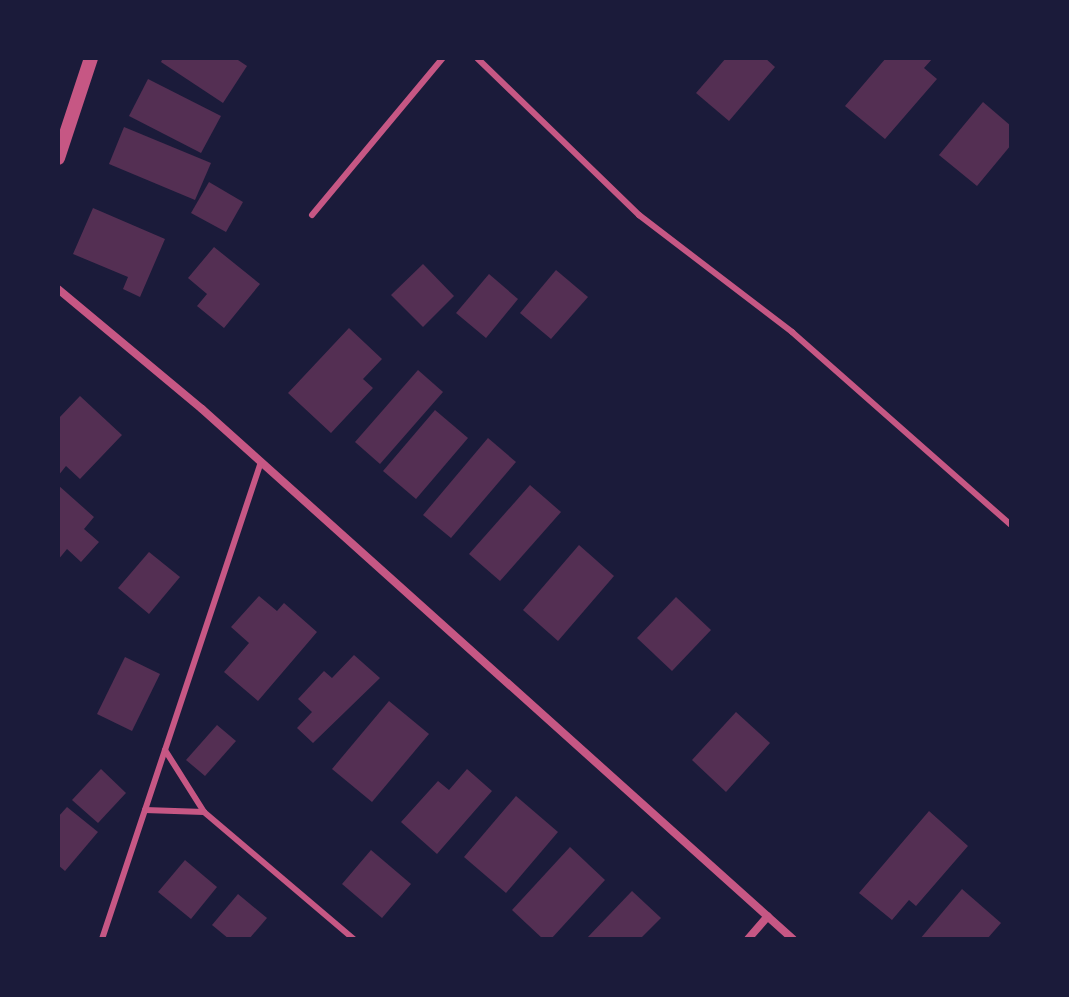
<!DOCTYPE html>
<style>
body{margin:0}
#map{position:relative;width:1069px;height:997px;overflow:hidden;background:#1b1b3a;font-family:"Alegreya Sans",sans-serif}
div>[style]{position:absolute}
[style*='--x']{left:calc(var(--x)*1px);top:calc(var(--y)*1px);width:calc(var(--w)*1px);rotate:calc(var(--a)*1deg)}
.building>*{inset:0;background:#542f53}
.service>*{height:6px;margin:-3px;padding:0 3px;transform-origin:3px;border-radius:3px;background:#c65784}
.minor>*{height:8px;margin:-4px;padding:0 4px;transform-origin:4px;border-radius:4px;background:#c65784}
.tertiary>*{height:14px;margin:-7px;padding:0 7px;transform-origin:7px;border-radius:7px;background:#c65784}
span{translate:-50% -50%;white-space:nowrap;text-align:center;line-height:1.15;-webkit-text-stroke:8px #1b1b3a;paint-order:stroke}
.frame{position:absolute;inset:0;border:60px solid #1b1b3a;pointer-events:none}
</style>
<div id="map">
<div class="building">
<i style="clip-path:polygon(163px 58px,235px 58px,247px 66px,223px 103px,161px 62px)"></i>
<i style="clip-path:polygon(726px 58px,765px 58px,775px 67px,729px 121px,696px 93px)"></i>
<i style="clip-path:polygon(886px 58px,933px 58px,924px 68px,937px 79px,885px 139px,845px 106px)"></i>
<i style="clip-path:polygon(148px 79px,221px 116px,201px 153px,129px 116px)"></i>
<i style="clip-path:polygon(983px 102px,1011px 126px,1011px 145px,977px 186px,939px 155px)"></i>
<i style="clip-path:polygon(124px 127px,211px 163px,195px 200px,109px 164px)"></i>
<i style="clip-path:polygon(209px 182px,243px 202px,226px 232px,191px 213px)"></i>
<i style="clip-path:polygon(93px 208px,165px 239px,140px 297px,123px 289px,128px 277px,73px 254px)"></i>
<i style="clip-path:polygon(214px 247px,260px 284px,224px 328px,197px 306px,207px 294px,188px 278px)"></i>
<i style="clip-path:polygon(423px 264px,454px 296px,423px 327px,391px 295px)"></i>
<i style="clip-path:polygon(556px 270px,588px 297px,551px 339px,520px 313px)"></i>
<i style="clip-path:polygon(489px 274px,518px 299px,486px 338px,456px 313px)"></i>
<i style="clip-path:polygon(349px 328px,382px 359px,363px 379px,373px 388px,331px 433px,288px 393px)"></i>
<i style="clip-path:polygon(418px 370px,443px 392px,380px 464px,355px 442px)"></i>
<i style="clip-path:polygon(80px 396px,122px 435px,80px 479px,66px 466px,58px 476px,58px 419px)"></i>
<i style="clip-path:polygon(435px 410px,468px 438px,416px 499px,383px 471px)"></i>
<i style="clip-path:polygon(488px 438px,516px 462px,451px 538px,423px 515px)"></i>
<i style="clip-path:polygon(58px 485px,94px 517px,84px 529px,99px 542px,81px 562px,67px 549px,58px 560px)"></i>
<i style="clip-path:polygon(530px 485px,561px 512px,500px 581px,469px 554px)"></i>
<i style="clip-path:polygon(579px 545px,614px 576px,558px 641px,523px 610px)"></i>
<i style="clip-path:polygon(149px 552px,180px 577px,149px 614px,118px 588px)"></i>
<i style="clip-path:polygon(259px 596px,277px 611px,284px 603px,317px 632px,258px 701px,224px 672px,249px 643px,231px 627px)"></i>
<i style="clip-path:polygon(676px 597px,711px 630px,672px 671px,637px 638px)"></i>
<i style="clip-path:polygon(354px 655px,380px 678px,313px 743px,297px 728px,312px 712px,298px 699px,324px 671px,332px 678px)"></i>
<i style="clip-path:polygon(125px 657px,160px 674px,132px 731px,97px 714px)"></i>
<i style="clip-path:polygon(389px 701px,429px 734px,372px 802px,332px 769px)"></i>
<i style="clip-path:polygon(736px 712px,770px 743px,726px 792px,692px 760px)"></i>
<i style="clip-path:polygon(217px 725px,236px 741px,205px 776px,186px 760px)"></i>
<i style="clip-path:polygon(101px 769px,126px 793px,98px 823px,72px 800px)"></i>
<i style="clip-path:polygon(467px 769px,492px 791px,437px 854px,401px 822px,438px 781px,449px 790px)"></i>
<i style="clip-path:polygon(516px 796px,558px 832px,506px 893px,464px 857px)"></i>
<i style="clip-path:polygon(67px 807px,98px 832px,65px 871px,58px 865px,58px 817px)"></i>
<i style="clip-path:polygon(929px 811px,968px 846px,916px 906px,909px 900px,892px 920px,859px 893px)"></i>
<i style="clip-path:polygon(570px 847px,605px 880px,551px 939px,543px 939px,512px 910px)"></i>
<i style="clip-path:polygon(371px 850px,411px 884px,382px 918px,342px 884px)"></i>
<i style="clip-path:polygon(185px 860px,217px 887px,191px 919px,158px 892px)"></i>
<i style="clip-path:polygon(962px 889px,1001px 923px,987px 939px,920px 939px)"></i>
<i style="clip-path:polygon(632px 891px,661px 918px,640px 939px,586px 939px)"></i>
<i style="clip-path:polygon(238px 894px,267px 918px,249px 939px,229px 939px,212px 925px)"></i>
</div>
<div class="service">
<i style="--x:477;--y:58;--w:226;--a:44.1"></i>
<i style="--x:639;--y:215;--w:193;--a:37.4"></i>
<i style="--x:792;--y:332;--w:292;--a:41.4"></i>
<i style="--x:312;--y:215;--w:204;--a:-50.2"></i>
<i style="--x:165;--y:750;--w:73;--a:57.8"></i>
<i style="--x:204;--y:812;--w:197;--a:40.3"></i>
<i style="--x:145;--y:810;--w:59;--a:1.9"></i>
<i style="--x:102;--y:939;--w:503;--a:-71.57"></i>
</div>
<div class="minor">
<i style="--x:58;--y:289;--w:187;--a:39.8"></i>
<i style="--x:202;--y:409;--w:794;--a:41.89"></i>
<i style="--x:748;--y:939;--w:30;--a:-49"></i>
</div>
<div class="tertiary">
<i style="--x:58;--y:158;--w:105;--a:-71.7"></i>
</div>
<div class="frame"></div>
</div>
